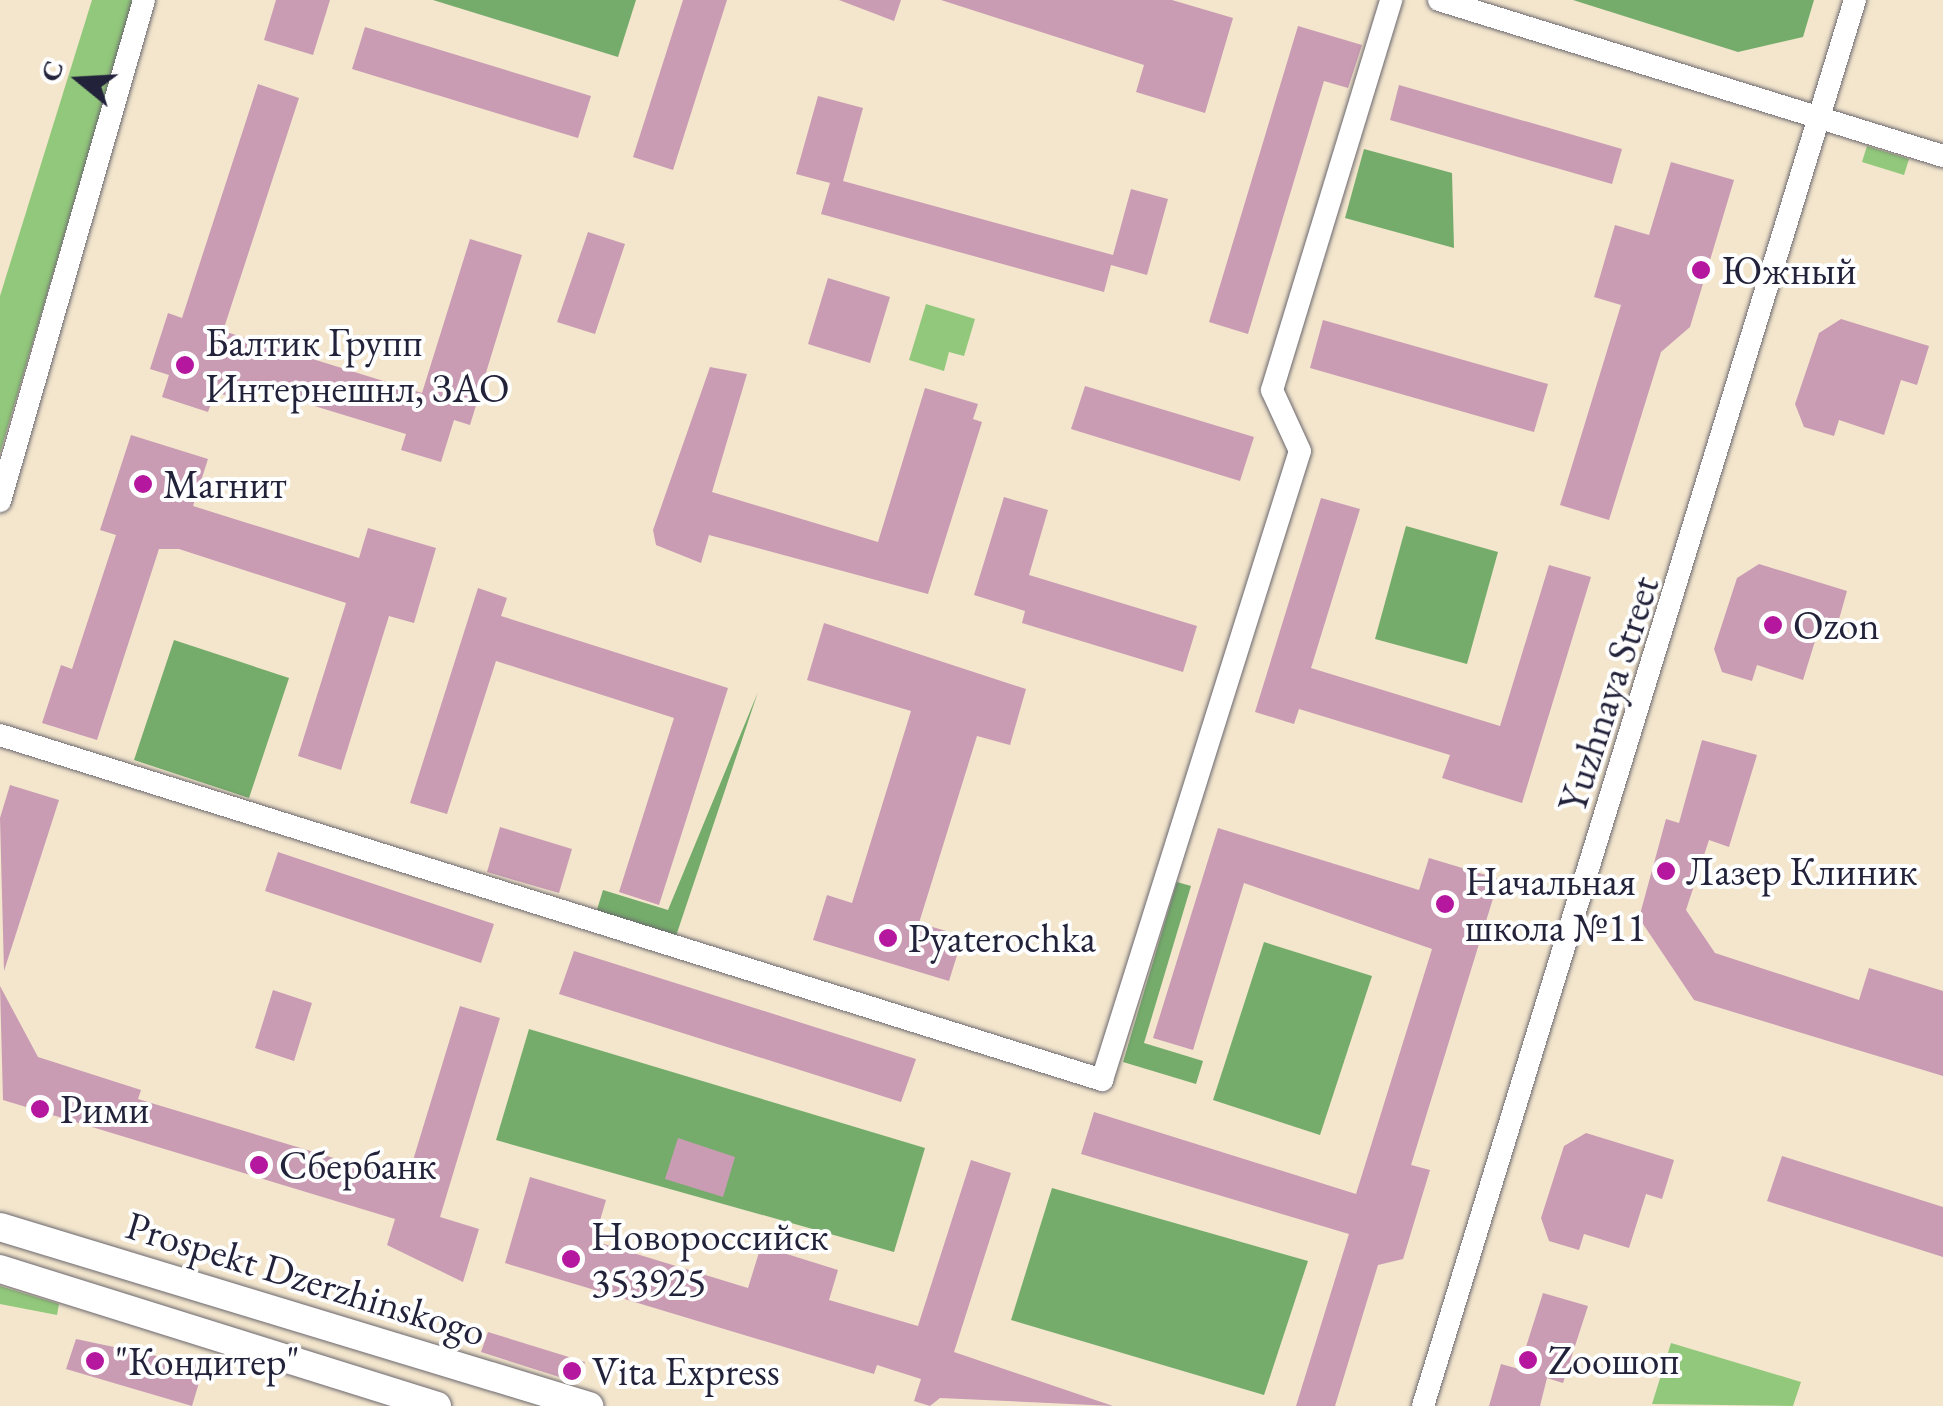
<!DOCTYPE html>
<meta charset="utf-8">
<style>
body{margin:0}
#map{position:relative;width:1943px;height:1406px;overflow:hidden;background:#f3e6cd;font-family:"EB Garamond",serif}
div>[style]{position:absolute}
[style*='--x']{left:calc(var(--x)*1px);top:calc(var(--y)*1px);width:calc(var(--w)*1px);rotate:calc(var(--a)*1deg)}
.green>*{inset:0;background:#92c87b}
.forest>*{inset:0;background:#75ac6b}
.building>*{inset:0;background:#c99cb3}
.roads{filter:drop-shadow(0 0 2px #6b676e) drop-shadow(0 0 2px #6b676e)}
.minor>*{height:22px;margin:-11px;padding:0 11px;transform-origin:11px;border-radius:11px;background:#fff}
.tertiary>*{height:28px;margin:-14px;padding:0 14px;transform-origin:14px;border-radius:14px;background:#fff}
.dots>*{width:28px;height:28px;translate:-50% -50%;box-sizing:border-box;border:5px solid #fff;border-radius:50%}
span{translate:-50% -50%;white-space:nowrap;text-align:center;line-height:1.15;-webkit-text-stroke:8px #fff;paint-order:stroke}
.poi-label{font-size:40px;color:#22223b}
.left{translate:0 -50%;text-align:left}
.street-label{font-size:40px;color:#22223b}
.north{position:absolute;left:30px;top:30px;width:100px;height:100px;-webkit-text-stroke:8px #fff;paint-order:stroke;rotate:288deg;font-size:28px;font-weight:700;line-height:40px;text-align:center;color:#22223b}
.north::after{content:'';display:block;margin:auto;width:35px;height:45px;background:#22223b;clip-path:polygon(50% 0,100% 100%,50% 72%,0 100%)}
</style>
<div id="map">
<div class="green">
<i style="clip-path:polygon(92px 0,134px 0,0 453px,0 296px)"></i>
<i style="clip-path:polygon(1867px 146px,1909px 159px,1904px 175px,1862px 162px)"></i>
<i style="clip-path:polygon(926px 304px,975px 319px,964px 356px,949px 352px,944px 371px,909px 360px)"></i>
<i style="clip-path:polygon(0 1286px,59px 1304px,57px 1315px,0 1304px)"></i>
<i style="clip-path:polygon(1671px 1343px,1801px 1382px,1793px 1406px,1652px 1404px)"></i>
</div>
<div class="forest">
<i style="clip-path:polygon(433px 0,636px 0,618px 57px)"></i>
<i style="clip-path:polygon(1573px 0,1814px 0,1803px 37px,1738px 52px)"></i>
<i style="clip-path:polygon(1364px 149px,1452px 173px,1454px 248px,1345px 218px)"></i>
<i style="clip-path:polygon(1406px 526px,1498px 552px,1467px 664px,1375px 639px)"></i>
<i style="clip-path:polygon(174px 640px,289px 678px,249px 798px,134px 760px)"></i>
<i style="clip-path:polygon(758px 692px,675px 939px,595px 916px,603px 890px,668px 910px)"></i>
<i style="clip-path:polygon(1177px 882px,1191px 886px,1144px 1043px,1203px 1061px,1196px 1084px,1123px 1062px)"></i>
<i style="clip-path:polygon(1264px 942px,1372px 976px,1320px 1135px,1213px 1100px)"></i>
<i style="clip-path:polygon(529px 1029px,925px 1148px,894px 1252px,496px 1140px)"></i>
<i style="clip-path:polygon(1052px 1188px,1308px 1261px,1264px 1395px,1011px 1320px)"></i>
</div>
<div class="building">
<i style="clip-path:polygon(276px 0,330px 0,313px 55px,264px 40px)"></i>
<i style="clip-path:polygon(683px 0,727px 0,673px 170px,633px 157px)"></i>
<i style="clip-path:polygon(839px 0,901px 0,894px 21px)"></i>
<i style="clip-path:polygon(941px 0,1172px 0,1233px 18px,1205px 113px,1136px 92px,1144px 65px)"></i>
<i style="clip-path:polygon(1298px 26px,1362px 45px,1348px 88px,1324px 81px,1248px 334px,1209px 322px)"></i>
<i style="clip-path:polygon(365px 27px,591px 96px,578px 138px,352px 69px)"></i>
<i style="clip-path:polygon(258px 84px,299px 98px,223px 331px,422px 393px,470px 239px,522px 255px,470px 425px,454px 420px,441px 462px,401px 450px,406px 434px,233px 381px,228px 396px,215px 392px,208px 412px,162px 397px,169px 375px,150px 369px,168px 313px,182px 318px)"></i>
<i style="clip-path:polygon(1399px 85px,1622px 149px,1612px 184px,1390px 120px)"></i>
<i style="clip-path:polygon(818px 96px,863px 108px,843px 181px,1113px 255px,1131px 189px,1168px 199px,1147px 275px,1111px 265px,1104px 292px,821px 214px,830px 183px,796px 174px)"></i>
<i style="clip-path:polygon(1671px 162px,1734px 180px,1690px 327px,1661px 352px,1609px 520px,1560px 505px,1621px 305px,1594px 297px,1615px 225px,1649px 235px)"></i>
<i style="clip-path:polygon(588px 232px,625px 244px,595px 334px,557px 322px)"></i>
<i style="clip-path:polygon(828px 278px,890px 297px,870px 363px,808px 344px)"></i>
<i style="clip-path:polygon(1841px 319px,1929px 346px,1917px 385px,1901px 380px,1884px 435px,1839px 420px,1834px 436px,1804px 427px,1795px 404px,1819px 333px)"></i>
<i style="clip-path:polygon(1323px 320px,1548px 384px,1534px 432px,1310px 368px)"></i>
<i style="clip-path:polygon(710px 367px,747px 374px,712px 492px,878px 542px,925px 388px,978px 404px,973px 419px,982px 422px,928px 594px,709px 535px,701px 563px,656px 545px,653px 530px)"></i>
<i style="clip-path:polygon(1085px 386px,1254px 437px,1240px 481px,1071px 429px)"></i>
<i style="clip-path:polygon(131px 435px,208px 459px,193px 506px,359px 558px,368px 528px,436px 548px,414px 623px,389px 616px,341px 770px,298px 756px,346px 603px,179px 549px,159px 549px,97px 740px,42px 723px,61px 665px,72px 669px,116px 535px,100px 530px)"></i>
<i style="clip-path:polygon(1004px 497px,1048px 510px,1029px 575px,1197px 626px,1183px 672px,1022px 623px,1025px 611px,974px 595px)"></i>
<i style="clip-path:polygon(1321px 498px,1360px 509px,1311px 668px,1500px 726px,1549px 565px,1591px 577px,1522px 803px,1442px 778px,1450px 755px,1299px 709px,1294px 724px,1255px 712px)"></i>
<i style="clip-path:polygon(1759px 564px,1847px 591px,1836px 630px,1820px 625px,1803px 680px,1757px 665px,1752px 681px,1722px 672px,1714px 649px,1737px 578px)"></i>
<i style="clip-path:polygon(478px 588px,507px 598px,501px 616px,728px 688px,659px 905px,619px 892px,674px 718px,496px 661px,447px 814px,410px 803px)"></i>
<i style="clip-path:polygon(824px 623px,1026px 689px,1010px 745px,977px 736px,919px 923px,963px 936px,949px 981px,813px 940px,827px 895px,852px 903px,911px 711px,807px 680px)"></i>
<i style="clip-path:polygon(1702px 740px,1757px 755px,1729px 847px,1709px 840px,1686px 910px,1715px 953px,1859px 1000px,1869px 968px,1943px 991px,1943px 1076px,1694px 1000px,1639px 918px,1666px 819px,1679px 823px)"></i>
<i style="clip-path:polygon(10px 785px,59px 800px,4px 971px,0 818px)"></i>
<i style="clip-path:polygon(500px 827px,572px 849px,559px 893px,487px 872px)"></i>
<i style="clip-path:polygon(1218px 828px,1419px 890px,1429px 858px,1499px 879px,1411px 1165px,1430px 1170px,1403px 1259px,1378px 1265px,1335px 1406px,1296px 1406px,1349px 1234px,1081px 1154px,1094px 1112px,1356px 1194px,1432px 949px,1244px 883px,1193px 1050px,1153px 1038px)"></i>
<i style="clip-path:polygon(278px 852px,494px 924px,481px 963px,265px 891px)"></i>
<i style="clip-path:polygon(574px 951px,916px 1059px,901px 1102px,559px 994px)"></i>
<i style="clip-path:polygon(0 986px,38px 1057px,141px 1090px,138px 1099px,407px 1180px,460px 1006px,500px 1018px,440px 1217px,479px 1229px,463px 1282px,387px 1245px,395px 1219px,3px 1100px)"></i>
<i style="clip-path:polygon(273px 990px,312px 1003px,294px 1061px,255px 1048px)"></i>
<i style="clip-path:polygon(1586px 1133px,1674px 1160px,1662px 1199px,1646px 1194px,1629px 1248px,1584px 1234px,1579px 1250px,1549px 1241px,1541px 1218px,1564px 1146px)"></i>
<i style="clip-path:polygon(678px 1138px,735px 1157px,723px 1197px,665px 1179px)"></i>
<i style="clip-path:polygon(1782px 1156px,1943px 1207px,1943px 1257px,1767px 1201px)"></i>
<i style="clip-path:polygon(971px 1160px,1011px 1173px,954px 1352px,1113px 1406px,940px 1398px,930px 1406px,914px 1401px,921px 1379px,877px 1365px,874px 1374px,505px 1263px,530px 1177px,606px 1200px,594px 1241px,748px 1288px,761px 1246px,838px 1270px,829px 1300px,918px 1326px)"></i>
<i style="clip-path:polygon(1543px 1293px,1588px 1306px,1563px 1383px,1547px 1378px,1540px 1406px,1489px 1406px,1501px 1364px,1519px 1369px)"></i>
<i style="clip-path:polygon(488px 1332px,585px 1362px,578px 1383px,481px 1352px)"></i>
<i style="clip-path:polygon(76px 1339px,204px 1366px,192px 1406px,66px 1369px)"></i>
</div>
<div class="roads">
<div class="minor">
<i style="--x:1439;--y:0;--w:528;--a:17.2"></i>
<i style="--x:0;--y:501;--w:521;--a:-73.96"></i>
<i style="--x:0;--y:735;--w:1155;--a:17.38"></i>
<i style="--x:1102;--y:1080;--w:659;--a:-72.53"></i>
<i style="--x:1300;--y:451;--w:67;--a:-114.7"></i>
<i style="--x:1272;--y:390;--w:408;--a:-73"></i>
<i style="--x:1423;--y:1406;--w:1471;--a:-72.92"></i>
</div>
<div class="tertiary">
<i style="--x:0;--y:1227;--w:616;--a:16.9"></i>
<i style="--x:0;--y:1269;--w:458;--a:17.4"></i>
</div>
</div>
<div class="dots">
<i style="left:1701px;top:270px;background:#b5179e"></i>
<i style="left:185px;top:365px;background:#b5179e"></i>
<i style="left:143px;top:484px;background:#b5179e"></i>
<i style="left:1773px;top:625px;background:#b5179e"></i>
<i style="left:1666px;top:871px;background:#b5179e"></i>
<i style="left:1445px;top:904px;background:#b5179e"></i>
<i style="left:888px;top:938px;background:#b5179e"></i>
<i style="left:40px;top:1109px;background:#b5179e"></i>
<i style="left:259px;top:1165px;background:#b5179e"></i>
<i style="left:571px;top:1259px;background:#b5179e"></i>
<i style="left:1528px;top:1360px;background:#b5179e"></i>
<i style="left:95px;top:1361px;background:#b5179e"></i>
<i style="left:572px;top:1371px;background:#b5179e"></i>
</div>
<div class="poi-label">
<span class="left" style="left:1721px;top:270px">Южный</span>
<span class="left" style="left:205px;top:365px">Балтик Групп<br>Интернешнл, ЗАО</span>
<span class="left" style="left:163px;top:484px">Магнит</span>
<span class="left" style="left:1793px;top:625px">Ozon</span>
<span class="left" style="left:1686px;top:871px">Лазер Клиник</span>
<span class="left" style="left:1465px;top:904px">Начальная<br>школа №11</span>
<span class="left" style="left:908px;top:938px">Pyaterochka</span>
<span class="left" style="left:60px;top:1109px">Рими</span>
<span class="left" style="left:279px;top:1165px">Сбербанк</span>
<span class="left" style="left:591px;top:1259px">Новороссийск<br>353925</span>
<span class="left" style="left:1548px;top:1360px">Zooшоп</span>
<span class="left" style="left:115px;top:1361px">"Кондитер"</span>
<span class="left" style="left:592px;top:1371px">Vita Express</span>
</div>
<div class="street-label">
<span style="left:1608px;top:694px;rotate:-72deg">Yuzhnaya Street</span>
<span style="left:306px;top:1278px;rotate:17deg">Prospekt Dzerzhinskogo</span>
</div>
<div class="north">С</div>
</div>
